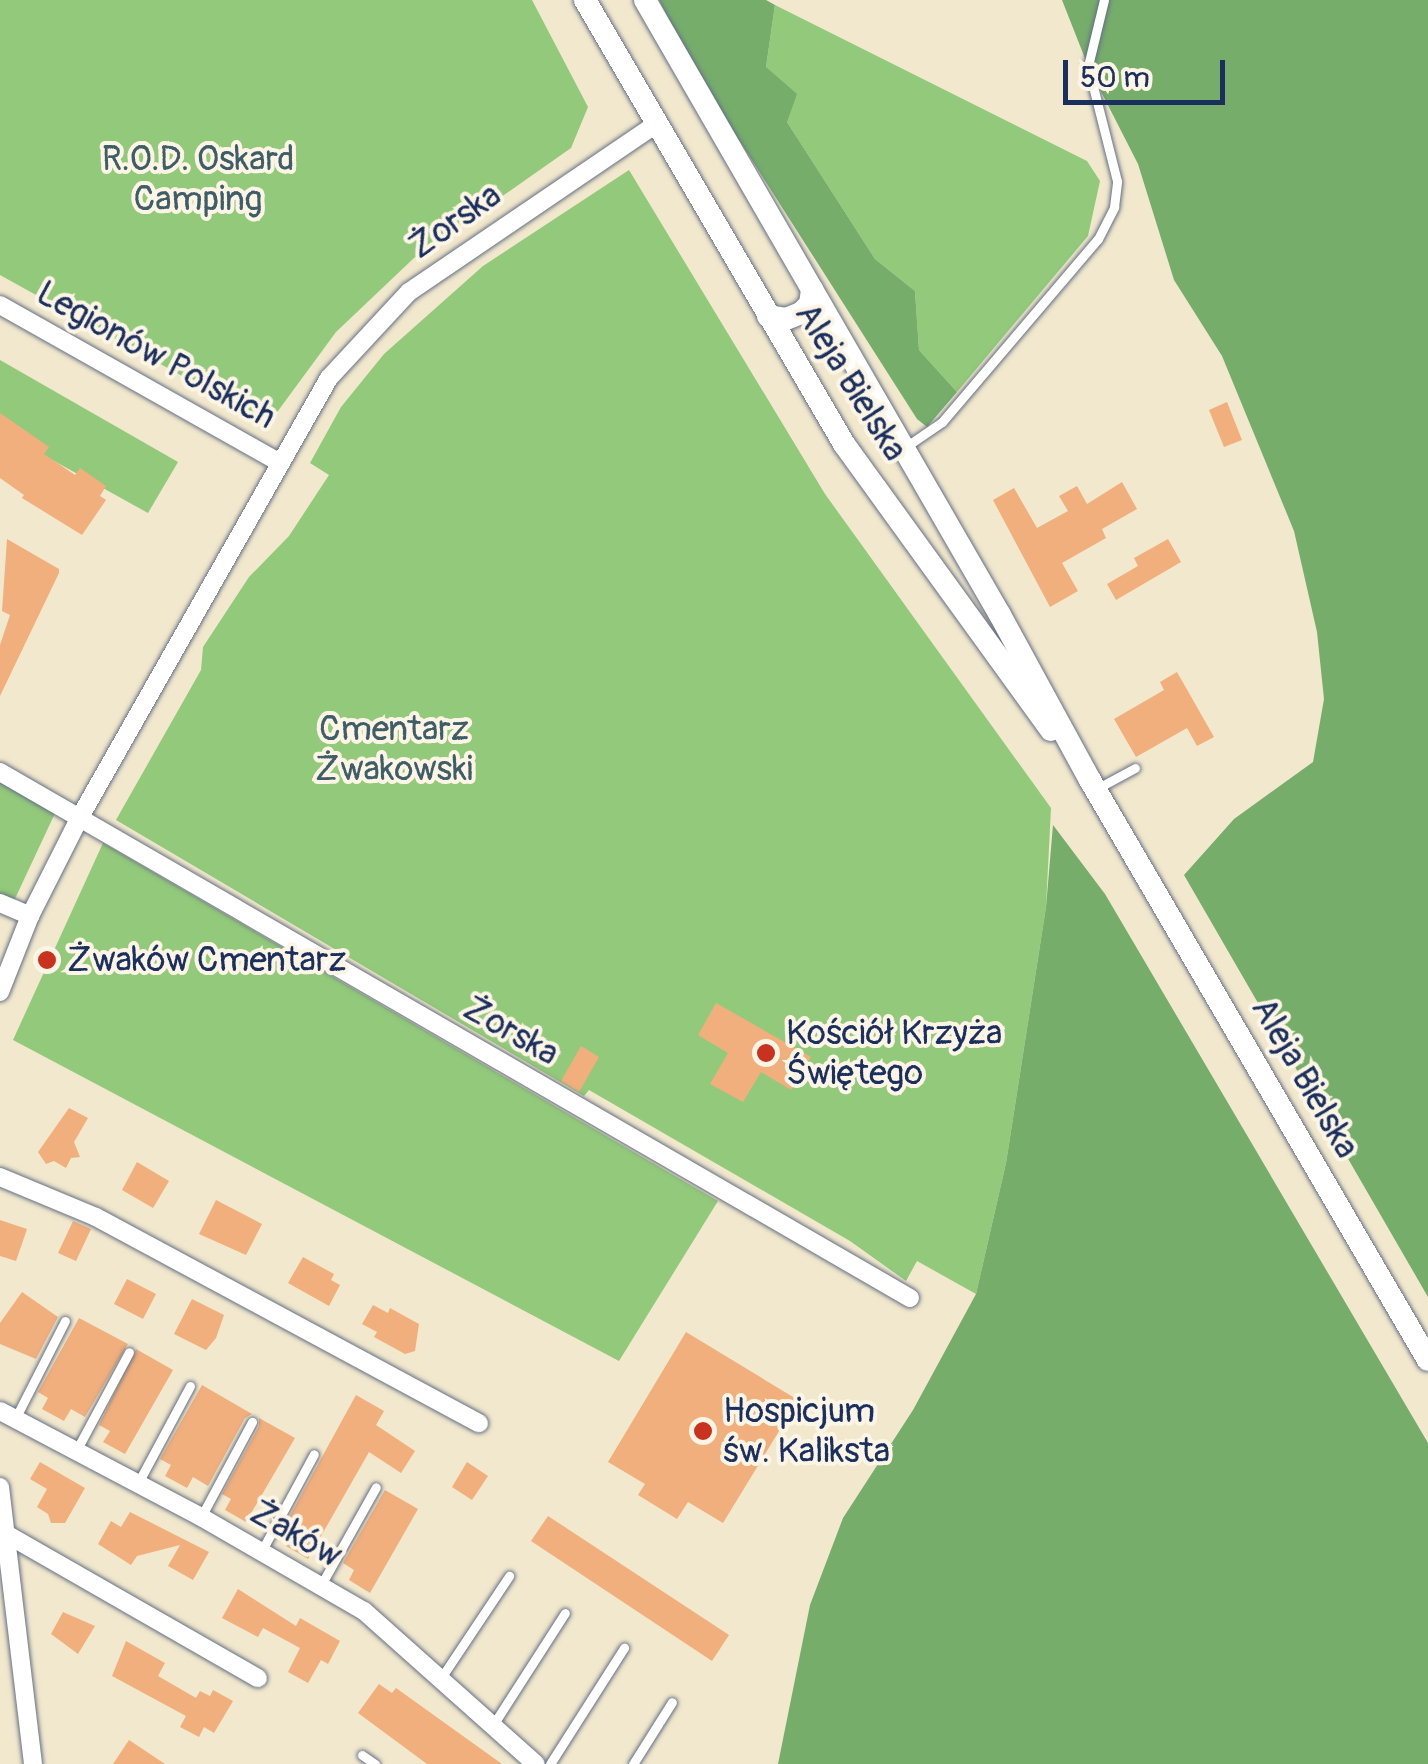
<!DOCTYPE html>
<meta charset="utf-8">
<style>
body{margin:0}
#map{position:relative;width:1428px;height:1764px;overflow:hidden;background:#f1e8cd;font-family:Pangolin,sans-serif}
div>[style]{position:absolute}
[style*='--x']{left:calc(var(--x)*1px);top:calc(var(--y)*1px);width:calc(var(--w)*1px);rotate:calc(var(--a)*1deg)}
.green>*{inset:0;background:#93c97b}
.forest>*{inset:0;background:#76ad6b}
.building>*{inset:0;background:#f1af7d}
.roads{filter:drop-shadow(0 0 2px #667085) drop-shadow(0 0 2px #667085)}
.service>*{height:9px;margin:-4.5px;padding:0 4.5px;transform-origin:4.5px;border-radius:4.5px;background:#fff}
.minor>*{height:18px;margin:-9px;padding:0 9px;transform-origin:9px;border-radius:9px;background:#fff}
.tertiary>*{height:22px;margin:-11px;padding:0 11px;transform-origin:11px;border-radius:11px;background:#fff}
.dots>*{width:28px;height:28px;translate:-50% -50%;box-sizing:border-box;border:5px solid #fcf5e5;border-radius:50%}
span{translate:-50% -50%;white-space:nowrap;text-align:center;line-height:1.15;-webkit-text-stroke:8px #fcf5e5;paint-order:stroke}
.park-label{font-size:35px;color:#3f5d67}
.street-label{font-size:35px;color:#1b2f5e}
.poi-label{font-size:35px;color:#1b2f5e}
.left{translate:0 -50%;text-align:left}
.scale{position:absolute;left:1063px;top:60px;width:162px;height:45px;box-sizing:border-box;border:5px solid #1b2f5e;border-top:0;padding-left:12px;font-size:30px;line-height:35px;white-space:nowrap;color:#1b2f5e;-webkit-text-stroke:8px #fcf5e5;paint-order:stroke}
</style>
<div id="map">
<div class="green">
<i style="clip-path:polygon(0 0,532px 0,588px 107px,571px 148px,414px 258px,336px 332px,275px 415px,258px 418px,0 275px)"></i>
<i style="clip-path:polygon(775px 5px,1087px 161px,1100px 181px,1088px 236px,957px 392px,919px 350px,915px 291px,875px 259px,787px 122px,766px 67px)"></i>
<i style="clip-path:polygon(629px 170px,825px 494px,1051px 808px,1046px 907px,1006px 1163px,976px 1294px,917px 1261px,906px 1281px,850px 1241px,589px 1090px,584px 1096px,116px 820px,201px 670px,203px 647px,249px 577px,289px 536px,329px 475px,310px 463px,341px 407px,384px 354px,483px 266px)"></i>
<i style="clip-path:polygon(0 360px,178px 462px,148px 513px,0 431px)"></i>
<i style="clip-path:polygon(0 778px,57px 809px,13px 903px,0 896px)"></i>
<i style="clip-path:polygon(103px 843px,718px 1201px,619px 1361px,13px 1040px)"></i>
</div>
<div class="forest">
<i style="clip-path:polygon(659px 0,766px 0,775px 5px,766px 67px,797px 94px,787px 122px,875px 259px,915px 291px,919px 350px,957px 392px,927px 427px,917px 419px,697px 74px)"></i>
<i style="clip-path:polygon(1062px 0,1428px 0,1428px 1297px,1184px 875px,1234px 819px,1313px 762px,1324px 699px,1317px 632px,1294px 531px,1222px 356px,1174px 280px,1138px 164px,1088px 66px)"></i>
<i style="clip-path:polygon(1053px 825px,1105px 894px,1428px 1443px,1428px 1764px,778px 1764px,810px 1605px,843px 1518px,913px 1410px,976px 1294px,1006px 1163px,1046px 907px)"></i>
</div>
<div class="building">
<i style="clip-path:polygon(1227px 402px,1242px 440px,1224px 447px,1209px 410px)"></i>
<i style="clip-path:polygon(0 413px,49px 447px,44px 454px,59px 464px,75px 475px,80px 468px,106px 486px,100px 496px,106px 500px,82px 535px,22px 498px,24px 495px,0 478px)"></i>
<i style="clip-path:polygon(1122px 482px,1137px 509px,1102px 529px,1106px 538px,1062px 563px,1078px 591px,1050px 607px,993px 500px,1014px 488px,1037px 528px,1068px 511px,1059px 496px,1077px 486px,1087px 504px)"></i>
<i style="clip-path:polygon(7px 539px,59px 569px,59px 573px,0 696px,0 645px,10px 615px,2px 611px)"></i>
<i style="clip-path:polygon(1168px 539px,1181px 562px,1116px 600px,1107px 584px,1138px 566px,1134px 558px)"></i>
<i style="clip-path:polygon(1177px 672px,1214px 737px,1197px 746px,1187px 728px,1136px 757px,1114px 719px,1164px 690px,1160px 682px)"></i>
<i style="clip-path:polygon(716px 1003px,811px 1057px,791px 1090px,761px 1072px,743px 1102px,710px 1084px,728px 1053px,698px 1035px)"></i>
<i style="clip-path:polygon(581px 1046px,599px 1057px,579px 1092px,561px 1081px)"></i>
<i style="clip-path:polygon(69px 1108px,88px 1118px,74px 1142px,80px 1157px,71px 1158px,66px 1168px,54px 1161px,46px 1164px,38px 1152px)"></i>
<i style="clip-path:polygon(137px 1162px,169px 1181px,153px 1208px,122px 1190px)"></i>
<i style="clip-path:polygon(216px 1200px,262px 1224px,246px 1255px,199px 1234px)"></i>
<i style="clip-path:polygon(0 1220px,27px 1229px,16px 1261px,0 1256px)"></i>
<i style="clip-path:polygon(73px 1221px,91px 1229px,76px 1261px,58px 1253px)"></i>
<i style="clip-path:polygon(303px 1257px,334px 1274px,331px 1280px,340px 1285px,329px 1306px,288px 1283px)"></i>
<i style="clip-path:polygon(127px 1279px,156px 1294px,143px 1319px,114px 1304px)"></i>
<i style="clip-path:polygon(22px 1292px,58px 1317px,36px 1359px,0 1344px,0 1323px)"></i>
<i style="clip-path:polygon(192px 1299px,224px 1315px,216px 1338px,206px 1350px,174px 1334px)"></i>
<i style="clip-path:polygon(373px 1305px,388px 1313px,390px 1308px,419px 1324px,415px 1351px,405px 1354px,374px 1337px,377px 1332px,362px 1324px)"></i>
<i style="clip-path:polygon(79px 1318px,128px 1344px,85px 1417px,71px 1409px,64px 1421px,42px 1409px,48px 1398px,38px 1392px)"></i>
<i style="clip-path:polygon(686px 1332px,798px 1400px,723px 1523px,688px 1502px,677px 1519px,638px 1495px,645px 1484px,608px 1462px)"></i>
<i style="clip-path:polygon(136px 1349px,173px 1370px,125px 1454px,103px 1442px,110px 1431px,99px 1425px)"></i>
<i style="clip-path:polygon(202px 1385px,252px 1414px,245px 1418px,208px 1486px,193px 1477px,187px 1488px,165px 1476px,171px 1465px,160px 1459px)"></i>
<i style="clip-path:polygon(356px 1395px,384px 1411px,376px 1425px,415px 1451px,401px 1473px,369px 1452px,308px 1559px,286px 1546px,293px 1536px,282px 1530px)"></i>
<i style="clip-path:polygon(259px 1418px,295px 1438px,246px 1522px,225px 1510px,231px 1499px,222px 1494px,259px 1426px)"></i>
<i style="clip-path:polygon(40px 1462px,85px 1488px,65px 1523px,51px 1523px,48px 1514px,37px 1507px,47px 1489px,30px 1479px)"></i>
<i style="clip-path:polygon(467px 1462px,488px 1476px,472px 1500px,452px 1487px)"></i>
<i style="clip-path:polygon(385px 1490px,418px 1509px,370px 1593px,349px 1580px,354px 1570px,343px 1563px)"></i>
<i style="clip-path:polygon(130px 1512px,209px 1552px,193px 1580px,168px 1566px,180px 1545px,137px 1556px,131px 1565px,98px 1544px,111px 1521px,121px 1527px)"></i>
<i style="clip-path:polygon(548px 1516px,729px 1635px,712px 1661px,531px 1541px)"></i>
<i style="clip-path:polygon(238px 1589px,296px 1626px,300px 1618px,340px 1641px,328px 1664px,321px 1660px,308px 1683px,288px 1672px,300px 1648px,263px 1628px,258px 1637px,222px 1618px)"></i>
<i style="clip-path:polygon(63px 1612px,95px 1626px,78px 1654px,51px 1634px)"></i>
<i style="clip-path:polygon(126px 1641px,165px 1663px,158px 1676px,196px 1698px,200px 1691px,210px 1696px,213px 1690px,233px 1701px,214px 1733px,204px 1727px,199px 1737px,180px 1727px,186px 1716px,112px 1676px)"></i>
<i style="clip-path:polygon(379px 1684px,392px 1693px,396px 1688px,502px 1764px,427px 1764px,358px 1713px)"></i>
<i style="clip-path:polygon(129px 1740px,165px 1764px,113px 1764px)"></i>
</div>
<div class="roads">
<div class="service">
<i style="--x:904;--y:448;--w:46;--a:-34.4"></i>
<i style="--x:942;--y:422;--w:240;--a:-49.6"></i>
<i style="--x:1098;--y:239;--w:36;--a:-63"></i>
<i style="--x:1114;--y:207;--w:26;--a:-83"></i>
<i style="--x:1117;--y:181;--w:119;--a:-104.2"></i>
<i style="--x:1088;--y:66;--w:68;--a:-76.4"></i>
<i style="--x:1098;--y:788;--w:42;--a:-28.4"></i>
<i style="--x:15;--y:1419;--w:110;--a:-63"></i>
<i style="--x:76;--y:1451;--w:112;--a:-61.8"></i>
<i style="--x:138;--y:1483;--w:110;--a:-61.8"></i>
<i style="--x:201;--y:1517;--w:108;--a:-61.8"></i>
<i style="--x:261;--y:1552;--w:111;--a:-61.6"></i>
<i style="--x:321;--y:1585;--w:112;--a:-60.7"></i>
<i style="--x:441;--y:1678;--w:123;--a:-56.3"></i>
<i style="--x:493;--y:1725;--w:133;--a:-57.3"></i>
<i style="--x:362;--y:1755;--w:16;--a:35"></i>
<i style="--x:550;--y:1764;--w:138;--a:-57.5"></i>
<i style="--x:633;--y:1764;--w:73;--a:-57.8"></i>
</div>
<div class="minor">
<i style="--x:0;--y:305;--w:322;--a:29.4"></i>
<i style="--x:0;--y:772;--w:1051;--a:30.03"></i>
<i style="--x:0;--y:903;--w:33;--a:23"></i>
<i style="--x:0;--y:992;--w:82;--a:-68.5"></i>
<i style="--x:30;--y:916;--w:111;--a:-63.2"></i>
<i style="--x:80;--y:817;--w:505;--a:-60.44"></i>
<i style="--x:329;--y:378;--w:117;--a:-47.1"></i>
<i style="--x:409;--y:292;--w:299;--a:-34.2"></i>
<i style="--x:0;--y:1177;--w:104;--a:22.6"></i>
<i style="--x:96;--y:1217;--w:435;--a:28.3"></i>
<i style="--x:0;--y:1411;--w:227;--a:27.8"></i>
<i style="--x:201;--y:1517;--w:188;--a:30"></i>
<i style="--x:364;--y:1611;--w:230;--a:41.7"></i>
<i style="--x:0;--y:1487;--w:279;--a:83.2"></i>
<i style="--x:8;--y:1535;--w:288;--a:29.8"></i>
</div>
<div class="tertiary">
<i style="--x:585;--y:0;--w:514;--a:59.74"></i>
<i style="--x:844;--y:444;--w:353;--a:54.1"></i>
<i style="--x:645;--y:0;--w:710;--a:60"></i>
<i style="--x:1000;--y:615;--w:188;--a:61.4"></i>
<i style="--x:1090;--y:780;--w:671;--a:59.77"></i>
<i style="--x:768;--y:316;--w:18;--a:9"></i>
<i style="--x:786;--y:319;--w:16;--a:-22"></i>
<i style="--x:801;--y:313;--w:13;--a:-45"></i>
<i style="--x:810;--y:304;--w:15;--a:-82"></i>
</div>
</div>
<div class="dots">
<i style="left:47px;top:960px;background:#c8321e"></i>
<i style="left:766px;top:1053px;background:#c8321e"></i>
<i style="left:703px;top:1431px;background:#c8321e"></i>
</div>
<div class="park-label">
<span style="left:198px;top:179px">R.O.D. Oskard<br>Camping</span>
<span style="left:394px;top:749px">Cmentarz<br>Żwakowski</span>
</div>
<div class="street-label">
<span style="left:455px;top:221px;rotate:-35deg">Żorska</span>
<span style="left:156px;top:355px;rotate:29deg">Legionów Polskich</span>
<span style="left:851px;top:382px;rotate:58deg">Aleja Bielska</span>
<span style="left:511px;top:1031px;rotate:30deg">Żorska</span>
<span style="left:1305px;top:1078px;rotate:60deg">Aleja Bielska</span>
<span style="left:296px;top:1534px;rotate:30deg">Żaków</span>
</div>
<div class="poi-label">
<span class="left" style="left:67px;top:960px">Żwaków Cmentarz</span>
<span class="left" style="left:786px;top:1053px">Kościół Krzyża<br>Świętego</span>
<span class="left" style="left:723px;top:1431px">Hospicjum<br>św. Kaliksta</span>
</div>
<div class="scale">50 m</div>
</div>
